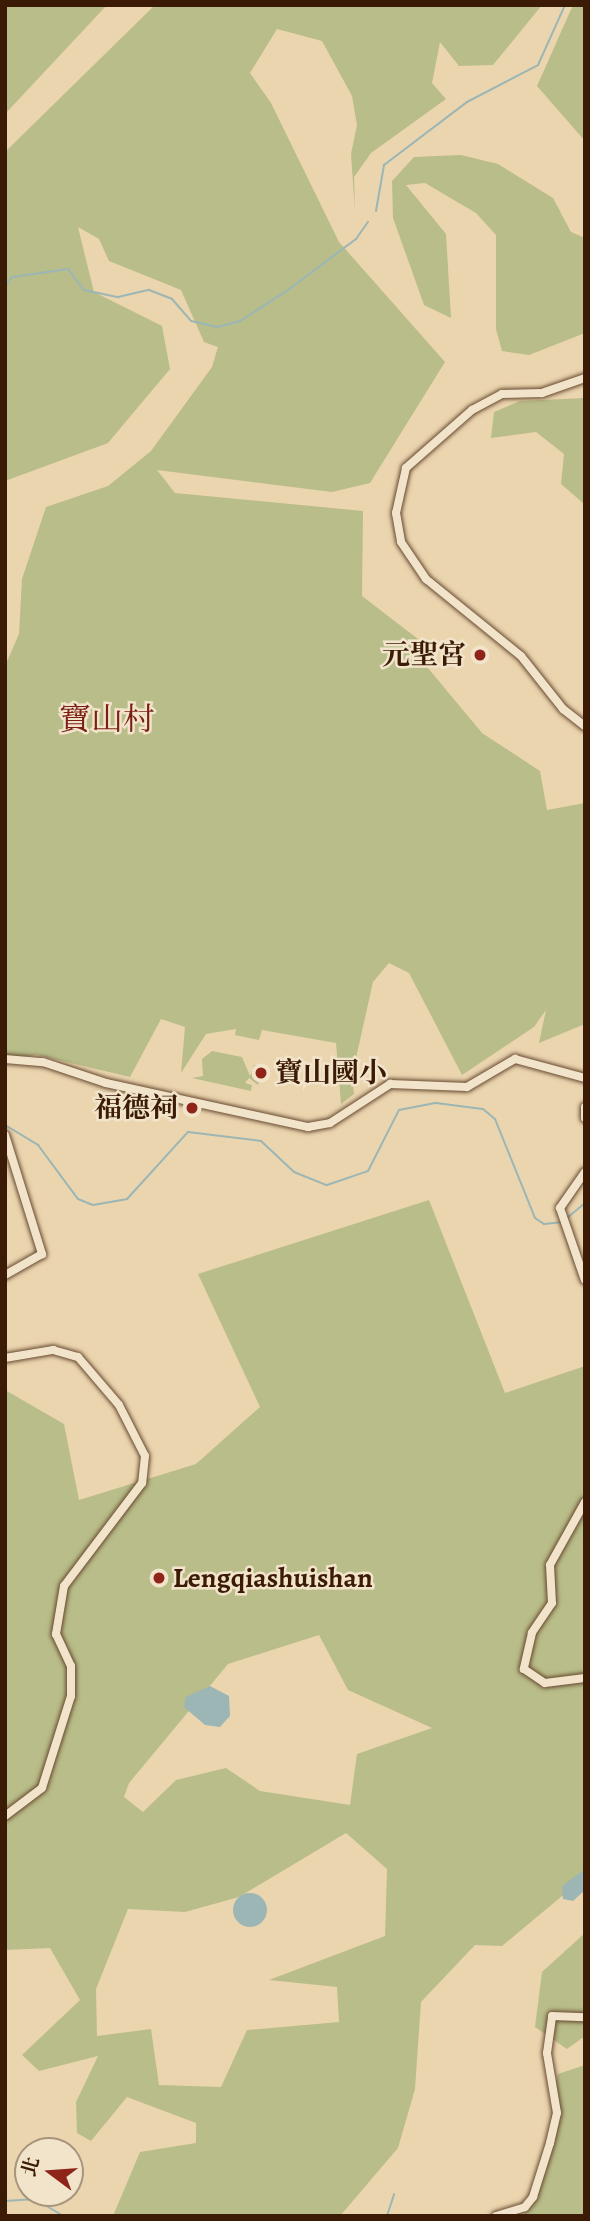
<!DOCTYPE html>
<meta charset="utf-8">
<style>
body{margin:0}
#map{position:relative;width:590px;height:2221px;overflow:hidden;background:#ebd5af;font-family:Alegreya,"Noto Serif TC",serif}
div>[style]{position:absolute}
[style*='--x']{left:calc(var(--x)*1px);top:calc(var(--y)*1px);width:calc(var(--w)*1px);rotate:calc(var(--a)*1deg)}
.green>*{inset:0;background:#b9bd89}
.water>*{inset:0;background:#9bb6b4}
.round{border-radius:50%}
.stream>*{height:2px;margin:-1px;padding:0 1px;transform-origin:1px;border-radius:1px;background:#9bb6b4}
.roads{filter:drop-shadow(0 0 2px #674a30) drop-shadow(0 0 2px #674a30)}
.minor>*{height:8px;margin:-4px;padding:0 4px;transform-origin:4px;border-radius:4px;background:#f2e4cb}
.dots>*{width:19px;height:19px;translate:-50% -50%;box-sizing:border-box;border:4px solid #f2e4cb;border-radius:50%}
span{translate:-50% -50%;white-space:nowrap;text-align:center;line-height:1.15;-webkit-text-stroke:5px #f2e4cb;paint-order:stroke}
.poi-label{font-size:28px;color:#3b1b06;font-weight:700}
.right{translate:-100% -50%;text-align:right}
.left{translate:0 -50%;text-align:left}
.quarter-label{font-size:32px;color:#7a1f14}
.frame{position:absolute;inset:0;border:7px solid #3b1b06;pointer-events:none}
.north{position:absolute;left:14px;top:2137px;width:70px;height:70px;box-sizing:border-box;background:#f2e4cb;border:2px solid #a9947c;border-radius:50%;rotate:286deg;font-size:19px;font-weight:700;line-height:28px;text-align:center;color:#3b1b06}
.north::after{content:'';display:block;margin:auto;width:24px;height:32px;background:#8f2418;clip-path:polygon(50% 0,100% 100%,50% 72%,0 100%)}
</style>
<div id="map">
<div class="green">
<i style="clip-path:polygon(5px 5px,107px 5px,5px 114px)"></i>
<i style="clip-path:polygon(155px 5px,542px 5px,493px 65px,459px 66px,440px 42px,432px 83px,446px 99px,371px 153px,354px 177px,355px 212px,351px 154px,357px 125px,352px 96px,322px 41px,277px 29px,250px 73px,271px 103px,339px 242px,445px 362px,370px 483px,332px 492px,157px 470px,175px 493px,363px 511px,362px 596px,418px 639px,428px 668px,482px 733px,540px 771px,547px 810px,585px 803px,585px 1024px,539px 1043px,546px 1010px,534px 1027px,462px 1075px,409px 973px,389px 963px,373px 982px,352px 1076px,354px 1094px,341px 1104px,336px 1043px,262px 1030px,259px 1040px,235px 1035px,236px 1029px,206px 1034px,181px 1073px,185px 1027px,161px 1019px,130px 1077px,37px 1055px,5px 1059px,5px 666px,19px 634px,22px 579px,46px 507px,108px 486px,151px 451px,212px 367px,218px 347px,204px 342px,181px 290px,109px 261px,99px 239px,78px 227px,94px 292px,162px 326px,170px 369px,108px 443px,5px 481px,5px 152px)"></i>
<i style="clip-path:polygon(573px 5px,585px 5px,585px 141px,537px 86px)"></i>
<i style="clip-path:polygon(461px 155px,498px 164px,553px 198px,571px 232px,585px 238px,585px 333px,529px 355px,502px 351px,496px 329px,496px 235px,476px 213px,425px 183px,406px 185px,446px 234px,451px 318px,424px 305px,393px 218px,392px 181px,414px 157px)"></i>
<i style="clip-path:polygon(585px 398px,585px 503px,583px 503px,561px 484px,564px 454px,536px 432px,491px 438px,494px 412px,520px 401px)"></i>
<i style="clip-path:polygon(212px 1051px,242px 1057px,250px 1076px,254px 1065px,263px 1068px,258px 1085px,249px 1078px,245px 1083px,252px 1085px,251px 1091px,192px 1078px,203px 1076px,202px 1059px)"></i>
<i style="clip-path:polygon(evenodd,429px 1200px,505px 1393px,585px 1366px,585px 1877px,502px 1946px,475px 1945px,421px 2002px,415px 2089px,398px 2148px,340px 2216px,113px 2216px,140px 2152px,196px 2143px,196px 2123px,127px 2097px,91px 2141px,77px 2133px,76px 2102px,98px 2056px,39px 2071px,22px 2055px,80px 2000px,50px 1948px,5px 1950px,5px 1390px,64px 1424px,79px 1500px,196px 1464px,260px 1407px,198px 1274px,429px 1200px,319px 1635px,348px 1690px,432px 1728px,357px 1754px,350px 1805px,260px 1791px,226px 1768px,176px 1780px,143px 1812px,124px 1797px,129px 1783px,228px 1664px,319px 1635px,429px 1200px,346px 1833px,387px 1869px,385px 1936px,269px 1980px,337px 1987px,339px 2022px,247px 2030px,221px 2087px,159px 2085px,151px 2029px,97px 2036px,96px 1989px,128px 1909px,185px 1912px,239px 1897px,346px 1833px)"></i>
<i style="clip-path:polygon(585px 1933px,585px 2036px,567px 2049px,535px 2027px,542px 1972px)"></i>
<i style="clip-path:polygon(585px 2065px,585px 2216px,523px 2216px,541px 2185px,558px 2074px)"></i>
</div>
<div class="water">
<i style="clip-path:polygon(210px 1686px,229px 1696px,230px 1716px,220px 1727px,205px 1725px,184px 1707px,186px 1697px)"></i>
<i style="clip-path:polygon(585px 1869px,585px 1890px,573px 1901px,563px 1899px,562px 1886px)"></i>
<i class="round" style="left:233px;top:1893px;width:34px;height:34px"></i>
</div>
<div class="stream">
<i style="--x:376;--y:211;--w:47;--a:-80.1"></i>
<i style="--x:384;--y:165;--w:104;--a:-37.2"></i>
<i style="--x:467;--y:102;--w:80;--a:-27.5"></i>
<i style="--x:538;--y:65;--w:66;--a:-65.8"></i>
<i style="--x:5;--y:287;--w:12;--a:-55"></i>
<i style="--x:12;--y:277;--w:57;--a:-8.1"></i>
<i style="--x:68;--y:269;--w:26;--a:53"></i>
<i style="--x:84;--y:290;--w:35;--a:12"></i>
<i style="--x:118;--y:297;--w:32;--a:-13"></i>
<i style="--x:149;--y:290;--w:25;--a:21"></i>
<i style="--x:172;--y:299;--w:29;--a:49"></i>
<i style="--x:191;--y:321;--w:28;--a:13"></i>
<i style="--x:218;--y:327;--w:23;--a:-15"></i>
<i style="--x:240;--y:321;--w:57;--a:-32.9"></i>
<i style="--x:288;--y:290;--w:85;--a:-36.9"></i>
<i style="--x:356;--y:239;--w:21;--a:-55"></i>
<i style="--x:5;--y:1125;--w:39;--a:31"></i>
<i style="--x:38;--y:1145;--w:67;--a:53.5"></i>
<i style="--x:78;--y:1199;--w:16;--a:22"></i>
<i style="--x:93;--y:1205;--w:35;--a:-10"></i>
<i style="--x:127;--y:1199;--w:91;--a:-47.7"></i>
<i style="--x:188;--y:1132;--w:74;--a:7"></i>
<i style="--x:261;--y:1141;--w:45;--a:43.2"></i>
<i style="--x:294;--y:1172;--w:35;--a:22"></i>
<i style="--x:327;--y:1185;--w:43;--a:-18.9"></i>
<i style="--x:368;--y:1171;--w:68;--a:-63.1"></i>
<i style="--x:399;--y:1110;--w:38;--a:-11"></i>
<i style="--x:436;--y:1103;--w:47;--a:7.3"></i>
<i style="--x:483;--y:1109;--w:16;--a:40"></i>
<i style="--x:495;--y:1119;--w:107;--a:68"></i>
<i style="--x:535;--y:1218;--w:11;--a:34"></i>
<i style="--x:544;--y:1224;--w:19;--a:-6"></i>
<i style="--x:567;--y:1218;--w:23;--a:-40"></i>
<i style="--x:5;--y:2201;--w:30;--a:-4"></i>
<i style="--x:35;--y:2199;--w:33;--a:31"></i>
<i style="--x:387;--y:2216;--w:23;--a:-72"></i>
</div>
<div class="roads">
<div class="minor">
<i style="--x:585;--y:378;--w:46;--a:160.8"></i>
<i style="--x:542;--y:393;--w:40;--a:178.6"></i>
<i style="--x:502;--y:394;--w:34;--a:152"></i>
<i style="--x:472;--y:410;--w:88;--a:138.7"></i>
<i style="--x:406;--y:468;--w:46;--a:102.5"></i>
<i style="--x:396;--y:513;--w:29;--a:80"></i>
<i style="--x:401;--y:542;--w:45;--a:56"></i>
<i style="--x:426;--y:579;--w:122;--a:39"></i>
<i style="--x:521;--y:656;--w:68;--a:51.6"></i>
<i style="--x:563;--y:709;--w:28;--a:38"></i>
<i style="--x:5;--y:1059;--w:38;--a:5"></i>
<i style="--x:43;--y:1062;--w:66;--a:18.4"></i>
<i style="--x:106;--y:1083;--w:207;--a:12.3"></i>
<i style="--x:308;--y:1127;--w:22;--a:-10"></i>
<i style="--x:330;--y:1123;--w:72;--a:-33"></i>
<i style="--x:390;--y:1084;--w:77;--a:2.2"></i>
<i style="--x:467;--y:1087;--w:56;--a:-30.3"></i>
<i style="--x:515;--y:1059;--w:73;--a:15.2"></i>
<i style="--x:585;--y:1107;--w:11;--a:90"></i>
<i style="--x:5;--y:1135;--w:125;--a:72.7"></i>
<i style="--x:42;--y:1254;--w:43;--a:150.4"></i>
<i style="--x:585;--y:1172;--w:44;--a:124.8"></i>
<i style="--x:560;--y:1208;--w:76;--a:70.9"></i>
<i style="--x:5;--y:1358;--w:49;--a:-9.5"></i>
<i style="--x:53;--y:1350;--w:26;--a:16"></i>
<i style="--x:78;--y:1357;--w:63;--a:49.5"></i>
<i style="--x:119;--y:1405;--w:57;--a:63"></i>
<i style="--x:145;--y:1456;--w:27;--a:96"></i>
<i style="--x:142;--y:1483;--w:129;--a:127.1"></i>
<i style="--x:64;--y:1586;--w:49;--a:99.5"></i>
<i style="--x:56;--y:1634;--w:35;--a:65"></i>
<i style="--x:71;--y:1666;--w:30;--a:90"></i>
<i style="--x:71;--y:1696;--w:96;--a:107.5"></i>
<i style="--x:42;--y:1788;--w:46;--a:142.9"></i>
<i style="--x:585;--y:1502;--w:72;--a:119.1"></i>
<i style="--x:550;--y:1565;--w:38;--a:87"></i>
<i style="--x:552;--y:1603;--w:36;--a:124"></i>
<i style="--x:532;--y:1633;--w:37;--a:103"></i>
<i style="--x:524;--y:1669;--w:25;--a:34"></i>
<i style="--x:545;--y:1683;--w:40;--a:-7.1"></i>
<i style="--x:496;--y:2216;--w:30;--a:-17"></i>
<i style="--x:525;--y:2207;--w:13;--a:-51"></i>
<i style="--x:533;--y:2197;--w:57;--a:-72.5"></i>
<i style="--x:550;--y:2143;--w:31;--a:-77"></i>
<i style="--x:557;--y:2113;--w:61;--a:-99.5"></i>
<i style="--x:547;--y:2053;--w:37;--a:-82"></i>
<i style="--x:552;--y:2016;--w:33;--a:2"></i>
</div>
</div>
<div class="dots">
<i style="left:480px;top:655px;background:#8f2418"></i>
<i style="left:261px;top:1073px;background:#8f2418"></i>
<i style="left:192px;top:1108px;background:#8f2418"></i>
<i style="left:159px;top:1578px;background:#8f2418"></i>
</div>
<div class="poi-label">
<span class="right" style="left:466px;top:655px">元聖宮</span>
<span class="left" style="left:275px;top:1073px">寶山國小</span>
<span class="right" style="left:178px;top:1108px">福德祠</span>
<span class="left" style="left:173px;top:1578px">Lengqiashuishan</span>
</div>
<div class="quarter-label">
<span style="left:107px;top:719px">寶山村</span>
</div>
<div class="frame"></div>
<div class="north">北</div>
</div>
